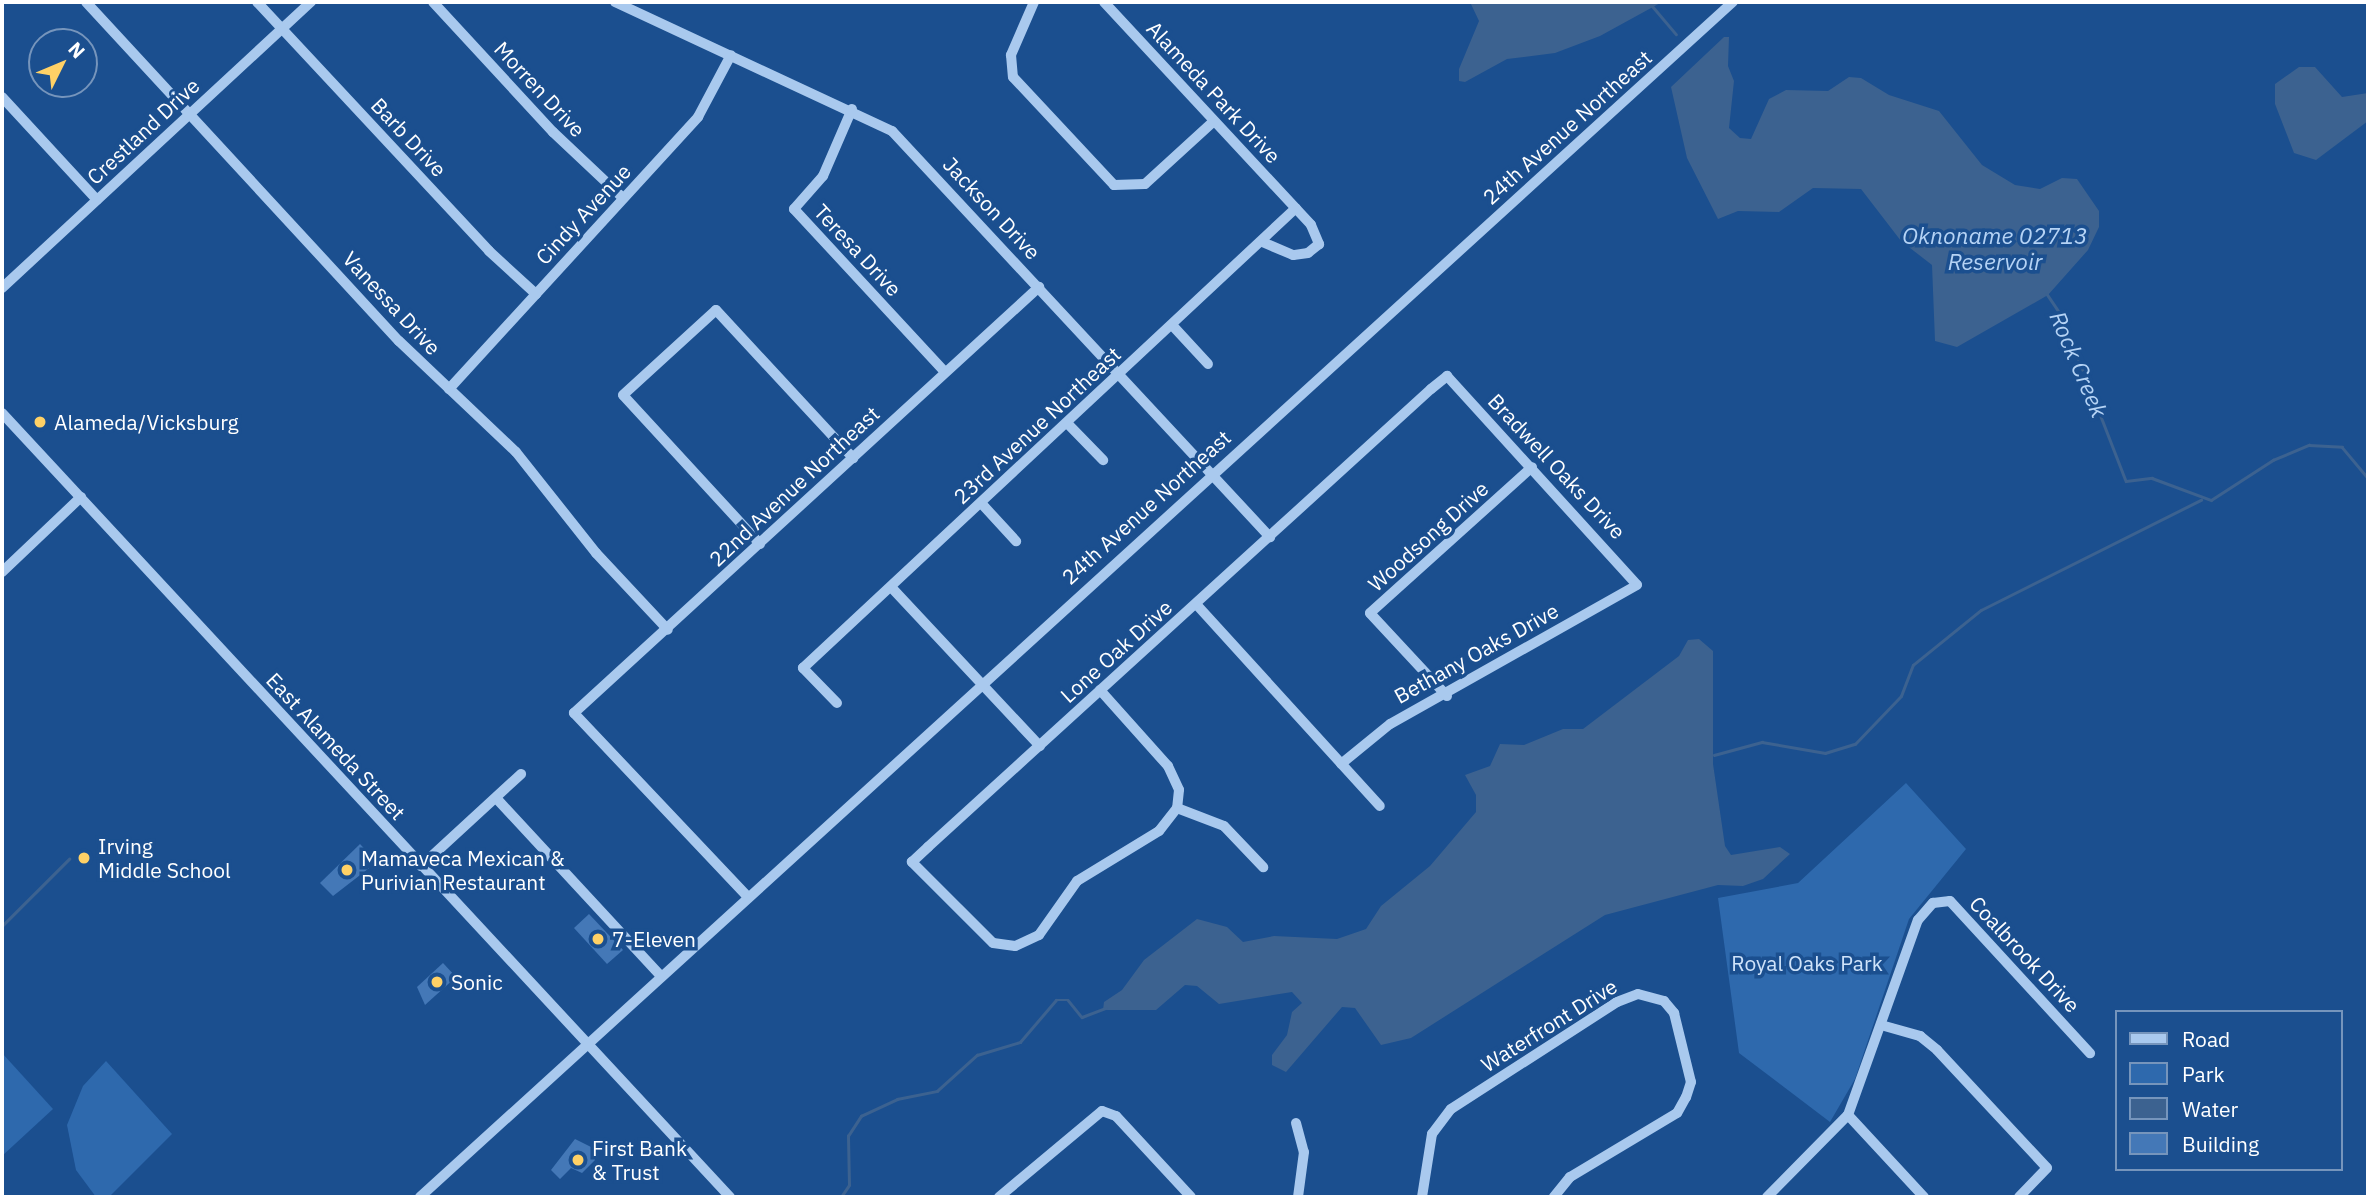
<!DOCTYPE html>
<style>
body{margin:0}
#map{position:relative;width:2370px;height:1199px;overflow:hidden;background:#1b4f8f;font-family:"IBM Plex Sans",sans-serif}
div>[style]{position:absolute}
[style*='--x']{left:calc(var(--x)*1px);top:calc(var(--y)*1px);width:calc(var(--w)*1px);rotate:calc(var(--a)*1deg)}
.green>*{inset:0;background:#2e69ad}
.water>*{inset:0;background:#3c6290}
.stream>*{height:2.5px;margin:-1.25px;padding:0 1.25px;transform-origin:1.25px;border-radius:1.25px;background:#3c6290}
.building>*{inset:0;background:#4478b7}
.minor>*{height:10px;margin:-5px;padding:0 5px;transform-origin:5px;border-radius:5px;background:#a9c9ee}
.dots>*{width:19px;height:19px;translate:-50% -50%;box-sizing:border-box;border:4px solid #1b4f8f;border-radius:50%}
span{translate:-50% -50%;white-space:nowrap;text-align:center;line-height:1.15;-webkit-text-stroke:7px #1b4f8f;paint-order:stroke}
.street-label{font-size:21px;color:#fff}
.poi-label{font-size:21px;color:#fff}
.left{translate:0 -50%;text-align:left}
.park-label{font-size:21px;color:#cfe3fa}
.water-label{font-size:23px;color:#b5d3f5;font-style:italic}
.frame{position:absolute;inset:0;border:4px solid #fff;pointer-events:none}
.legend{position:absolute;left:2115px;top:1010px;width:228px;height:161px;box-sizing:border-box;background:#1b4f8f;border:2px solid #7695bc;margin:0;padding:9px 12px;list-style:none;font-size:21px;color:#fff}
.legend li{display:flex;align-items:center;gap:14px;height:35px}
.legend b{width:35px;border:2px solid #7695bc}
.north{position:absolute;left:28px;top:28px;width:70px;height:70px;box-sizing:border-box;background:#1b4f8f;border:2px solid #7695bc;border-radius:50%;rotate:47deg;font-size:19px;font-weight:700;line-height:28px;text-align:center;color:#fff}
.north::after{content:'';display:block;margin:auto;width:24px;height:32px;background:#ffd166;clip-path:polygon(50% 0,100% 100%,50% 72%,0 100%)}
</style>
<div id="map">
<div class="green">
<i style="clip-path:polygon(1906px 783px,1966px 849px,1909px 919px,1855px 1079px,1830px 1122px,1739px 1053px,1718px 898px,1798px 883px)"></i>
<i style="clip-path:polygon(2px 1053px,53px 1109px,2px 1156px)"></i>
<i style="clip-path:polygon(106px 1061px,172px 1134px,109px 1197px,96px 1197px,76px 1170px,67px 1125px,83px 1086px)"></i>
</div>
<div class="water">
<i style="clip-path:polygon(1470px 2px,1662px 2px,1600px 36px,1555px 53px,1507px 59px,1465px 82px,1459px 81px,1459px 69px,1479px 21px)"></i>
<i style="clip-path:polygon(1724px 37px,1729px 37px,1728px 66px,1734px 81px,1729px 128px,1740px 138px,1751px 139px,1769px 99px,1786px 90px,1828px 91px,1849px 77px,1861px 78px,1889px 95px,1939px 111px,1982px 165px,2015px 185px,2040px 189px,2062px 178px,2077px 179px,2099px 211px,2099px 227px,2088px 250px,2048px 295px,1957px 347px,1935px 341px,1932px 265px,1901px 241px,1861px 189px,1813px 188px,1779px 212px,1738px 211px,1718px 219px,1687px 158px,1671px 87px)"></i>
<i style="clip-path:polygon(2299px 67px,2315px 67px,2342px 97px,2368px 93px,2368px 121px,2316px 160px,2294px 153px,2275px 104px,2275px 84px)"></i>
<i style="clip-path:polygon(1699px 639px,1713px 651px,1713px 764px,1725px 846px,1731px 855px,1780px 847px,1790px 854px,1763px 879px,1743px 886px,1718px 885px,1605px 915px,1411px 1038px,1381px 1045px,1355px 1008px,1342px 1007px,1286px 1072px,1272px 1065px,1272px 1055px,1287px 1035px,1292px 1012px,1302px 1003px,1292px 992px,1219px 1004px,1197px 986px,1185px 985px,1156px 1010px,1103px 1010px,1104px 1002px,1122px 990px,1144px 960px,1197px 919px,1227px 927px,1243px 942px,1274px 936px,1337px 939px,1366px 929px,1381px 906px,1430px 866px,1476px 812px,1476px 795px,1465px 775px,1490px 766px,1500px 744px,1524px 745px,1563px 729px,1583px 729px,1679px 656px,1688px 640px)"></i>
</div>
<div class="stream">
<i style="--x:1649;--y:2;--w:42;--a:49.8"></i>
<i style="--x:2047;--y:294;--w:27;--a:56"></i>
<i style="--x:2062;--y:316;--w:177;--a:68.8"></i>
<i style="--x:2126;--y:481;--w:26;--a:-7"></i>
<i style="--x:2152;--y:478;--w:63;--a:20.4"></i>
<i style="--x:2211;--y:500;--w:74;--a:-32.8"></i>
<i style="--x:2273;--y:460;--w:39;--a:-23"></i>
<i style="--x:2309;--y:445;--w:33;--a:3"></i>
<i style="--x:2342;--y:447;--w:40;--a:50"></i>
<i style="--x:1714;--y:755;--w:50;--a:-15.2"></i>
<i style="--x:1762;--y:742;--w:64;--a:9.9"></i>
<i style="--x:1825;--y:753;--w:31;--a:-17"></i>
<i style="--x:1855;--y:744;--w:66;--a:-46.2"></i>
<i style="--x:1901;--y:696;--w:33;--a:-69"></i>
<i style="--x:1913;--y:665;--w:87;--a:-39"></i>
<i style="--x:1981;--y:610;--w:246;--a:-26.6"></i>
<i style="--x:2;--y:926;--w:95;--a:-45"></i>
<i style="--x:841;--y:1197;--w:14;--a:-56"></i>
<i style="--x:849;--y:1185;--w:49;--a:-91.2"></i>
<i style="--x:848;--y:1136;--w:24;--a:-57"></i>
<i style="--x:861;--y:1116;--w:40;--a:-25"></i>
<i style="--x:897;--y:1099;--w:41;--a:-11.3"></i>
<i style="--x:937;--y:1091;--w:54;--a:-42"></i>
<i style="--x:977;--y:1055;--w:45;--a:-16.8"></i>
<i style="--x:1020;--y:1042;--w:55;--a:-49.4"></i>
<i style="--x:1056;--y:1000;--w:12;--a:0"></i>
<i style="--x:1068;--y:1000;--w:22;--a:51"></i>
<i style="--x:1082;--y:1017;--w:25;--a:-21"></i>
</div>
<div class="building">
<i style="clip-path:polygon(360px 844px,377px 862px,333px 896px,320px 883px)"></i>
<i style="clip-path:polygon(589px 914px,623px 950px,607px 964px,574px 928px)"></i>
<i style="clip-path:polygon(443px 963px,456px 977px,425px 1005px,417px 987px)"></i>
<i style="clip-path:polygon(575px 1139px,591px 1147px,595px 1160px,582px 1173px,571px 1168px,560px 1179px,551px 1170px)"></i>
</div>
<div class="minor">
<i style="--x:86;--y:2;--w:461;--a:47.3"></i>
<i style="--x:399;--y:341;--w:161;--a:43.5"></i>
<i style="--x:516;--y:452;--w:129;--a:51.6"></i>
<i style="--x:596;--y:553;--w:105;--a:46.9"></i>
<i style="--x:257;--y:2;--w:340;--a:47"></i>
<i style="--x:489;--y:251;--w:64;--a:42.5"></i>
<i style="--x:433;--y:2;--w:177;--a:47.3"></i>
<i style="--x:553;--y:132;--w:96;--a:43.3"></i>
<i style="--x:615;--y:2;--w:306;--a:25"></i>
<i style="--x:892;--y:131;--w:555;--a:47.05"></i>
<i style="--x:1034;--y:2;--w:58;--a:113.5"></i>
<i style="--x:1011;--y:55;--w:22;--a:85"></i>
<i style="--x:1013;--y:77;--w:148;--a:46.9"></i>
<i style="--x:1114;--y:185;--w:31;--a:-2"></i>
<i style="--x:1145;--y:184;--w:93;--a:-42.4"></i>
<i style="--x:1104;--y:2;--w:304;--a:47.1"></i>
<i style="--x:1311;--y:225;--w:21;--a:67"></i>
<i style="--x:1319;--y:244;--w:14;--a:141"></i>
<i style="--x:1308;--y:253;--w:15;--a:172"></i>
<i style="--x:1293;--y:255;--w:34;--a:-157"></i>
<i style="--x:2;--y:97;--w:140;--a:47.3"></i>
<i style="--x:852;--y:109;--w:73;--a:113.4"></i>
<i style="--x:823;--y:176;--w:44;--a:131.3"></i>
<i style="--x:794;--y:209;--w:222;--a:47.2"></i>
<i style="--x:2;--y:288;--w:421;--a:-42.8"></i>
<i style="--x:1172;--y:325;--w:53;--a:47.3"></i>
<i style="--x:449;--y:389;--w:369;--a:-47.5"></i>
<i style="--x:698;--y:117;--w:70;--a:-62"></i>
<i style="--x:2;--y:413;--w:1070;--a:47.12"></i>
<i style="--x:1067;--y:423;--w:52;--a:45.8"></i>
<i style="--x:981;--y:503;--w:52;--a:47.4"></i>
<i style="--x:760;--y:544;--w:202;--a:-132.6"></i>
<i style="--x:623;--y:395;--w:126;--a:-42.4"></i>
<i style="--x:716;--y:310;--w:202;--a:47.2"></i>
<i style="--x:2;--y:572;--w:109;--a:-43.5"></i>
<i style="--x:891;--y:587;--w:218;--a:46.9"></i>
<i style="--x:1196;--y:604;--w:273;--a:47.7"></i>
<i style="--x:1100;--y:690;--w:102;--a:48.2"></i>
<i style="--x:1168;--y:766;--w:26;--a:65"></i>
<i style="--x:1179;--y:790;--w:18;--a:96"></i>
<i style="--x:1177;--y:808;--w:29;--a:128"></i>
<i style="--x:1159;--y:831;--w:96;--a:148.6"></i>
<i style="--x:1077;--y:881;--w:66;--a:125.1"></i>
<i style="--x:1039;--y:935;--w:26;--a:155"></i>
<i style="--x:1015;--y:946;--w:22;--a:-172"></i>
<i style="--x:993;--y:943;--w:115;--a:-135"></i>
<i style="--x:912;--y:862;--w:22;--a:-43"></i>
<i style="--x:928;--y:847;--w:680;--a:-42.32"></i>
<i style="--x:1431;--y:389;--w:21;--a:-39"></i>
<i style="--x:1447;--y:376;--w:282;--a:47.7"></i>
<i style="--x:1637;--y:585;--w:283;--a:150.6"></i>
<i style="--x:1390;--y:724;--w:63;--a:140.8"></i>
<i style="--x:1447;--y:696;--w:113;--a:-132.9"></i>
<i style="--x:1370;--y:613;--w:218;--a:-42"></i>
<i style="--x:837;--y:703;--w:49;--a:-134.2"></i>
<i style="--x:803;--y:668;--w:674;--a:-43.02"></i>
<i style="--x:497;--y:799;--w:241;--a:47.2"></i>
<i style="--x:1177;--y:808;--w:50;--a:21"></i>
<i style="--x:1224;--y:826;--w:57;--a:46.4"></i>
<i style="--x:421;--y:866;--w:136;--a:-42.6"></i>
<i style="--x:747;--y:896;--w:252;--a:-133.4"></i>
<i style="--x:574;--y:713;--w:631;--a:-42.49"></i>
<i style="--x:1881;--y:1025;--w:41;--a:15.8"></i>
<i style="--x:1920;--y:1036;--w:22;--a:39"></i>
<i style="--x:1937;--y:1050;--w:161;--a:47"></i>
<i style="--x:2047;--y:1168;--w:40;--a:134"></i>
<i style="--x:1848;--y:1115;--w:112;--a:47.2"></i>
<i style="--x:1296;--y:1123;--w:30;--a:75"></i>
<i style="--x:1304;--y:1152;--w:45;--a:97.6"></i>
<i style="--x:420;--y:1197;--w:1775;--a:-42.31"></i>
<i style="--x:999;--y:1197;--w:134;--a:-39.9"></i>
<i style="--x:1102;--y:1111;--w:15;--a:20"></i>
<i style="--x:1116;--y:1116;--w:110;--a:47.2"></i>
<i style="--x:1422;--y:1197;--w:64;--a:-81"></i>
<i style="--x:1432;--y:1134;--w:31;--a:-53"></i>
<i style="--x:1451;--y:1109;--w:197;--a:-32.8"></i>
<i style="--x:1617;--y:1002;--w:22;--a:-21"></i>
<i style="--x:1638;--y:994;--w:27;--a:15"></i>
<i style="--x:1664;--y:1001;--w:16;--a:50"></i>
<i style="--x:1674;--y:1013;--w:71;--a:76.2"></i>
<i style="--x:1691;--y:1082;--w:16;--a:108"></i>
<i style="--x:1686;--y:1097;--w:18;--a:119"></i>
<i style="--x:1677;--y:1113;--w:125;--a:149.1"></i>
<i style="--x:1570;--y:1177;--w:26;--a:129"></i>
<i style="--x:1767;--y:1197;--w:115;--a:-45.4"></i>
<i style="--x:1848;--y:1115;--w:207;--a:-70.3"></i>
<i style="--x:1918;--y:920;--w:23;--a:-49"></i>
<i style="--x:1933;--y:903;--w:17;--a:-7"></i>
<i style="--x:1950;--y:901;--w:207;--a:47.4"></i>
</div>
<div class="dots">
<i style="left:40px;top:422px;background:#ffd166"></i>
<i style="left:84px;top:858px;background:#ffd166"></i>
<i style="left:347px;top:870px;background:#ffd166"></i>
<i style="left:598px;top:939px;background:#ffd166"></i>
<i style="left:437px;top:982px;background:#ffd166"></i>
<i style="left:578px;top:1160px;background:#ffd166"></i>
</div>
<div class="street-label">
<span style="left:540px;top:89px;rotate:47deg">Morren Drive</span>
<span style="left:1214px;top:92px;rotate:47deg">Alameda Park Drive</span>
<span style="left:1567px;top:127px;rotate:-42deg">24th Avenue Northeast</span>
<span style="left:143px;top:131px;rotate:-43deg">Crestland Drive</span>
<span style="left:409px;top:137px;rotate:47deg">Barb Drive</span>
<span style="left:992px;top:208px;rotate:47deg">Jackson Drive</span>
<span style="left:583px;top:214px;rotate:-47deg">Cindy Avenue</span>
<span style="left:858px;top:250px;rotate:47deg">Teresa Drive</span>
<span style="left:392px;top:303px;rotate:47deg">Vanessa Drive</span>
<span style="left:1037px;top:425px;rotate:-43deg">23rd Avenue Northeast</span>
<span style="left:1557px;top:466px;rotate:47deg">Bradwell Oaks Drive</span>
<span style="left:794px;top:486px;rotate:-43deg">22nd Avenue Northeast</span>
<span style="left:1146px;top:507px;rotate:-42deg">24th Avenue Northeast</span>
<span style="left:1428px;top:536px;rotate:-42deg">Woodsong Drive</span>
<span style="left:1116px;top:651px;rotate:-42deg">Lone Oak Drive</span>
<span style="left:1476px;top:653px;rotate:-29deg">Bethany Oaks Drive</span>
<span style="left:336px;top:746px;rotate:47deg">East Alameda Street</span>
<span style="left:2025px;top:954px;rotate:47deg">Coalbrook Drive</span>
<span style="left:1549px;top:1025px;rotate:-32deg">Waterfront Drive</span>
</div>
<div class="poi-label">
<span class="left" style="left:54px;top:422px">Alameda/Vicksburg</span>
<span class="left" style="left:98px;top:858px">Irving<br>Middle School</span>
<span class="left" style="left:361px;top:870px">Mamaveca Mexican &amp;<br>Purivian Restaurant</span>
<span class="left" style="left:612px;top:939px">7-Eleven</span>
<span class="left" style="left:451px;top:982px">Sonic</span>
<span class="left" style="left:592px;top:1160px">First Bank<br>&amp; Trust</span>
</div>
<div class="park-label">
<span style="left:1807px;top:963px">Royal Oaks Park</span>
</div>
<div class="water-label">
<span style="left:1995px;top:248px">Oknoname 02713<br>Reservoir</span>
<span style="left:2079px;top:364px;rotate:67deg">Rock Creek</span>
</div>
<div class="frame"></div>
<ul class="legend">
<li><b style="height:9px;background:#a9c9ee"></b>Road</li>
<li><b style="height:19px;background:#2e69ad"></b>Park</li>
<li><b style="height:19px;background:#3c6290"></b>Water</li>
<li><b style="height:19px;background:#4478b7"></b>Building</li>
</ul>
<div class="north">N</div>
</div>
